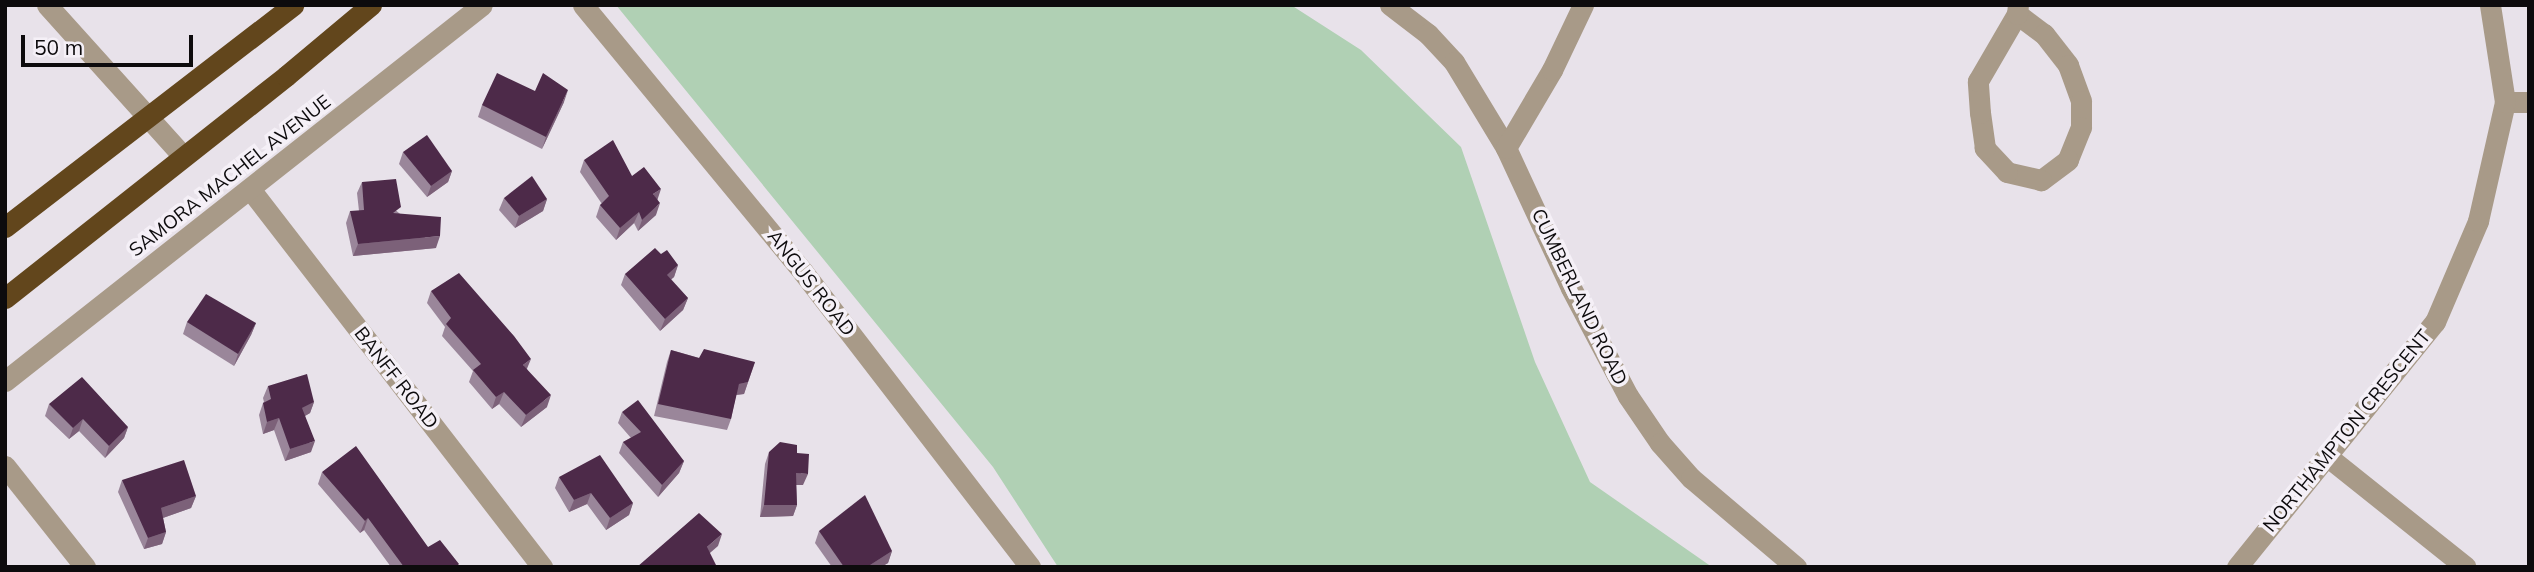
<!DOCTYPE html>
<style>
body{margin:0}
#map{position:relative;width:2534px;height:572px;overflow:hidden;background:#e8e2ea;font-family:Mulish,sans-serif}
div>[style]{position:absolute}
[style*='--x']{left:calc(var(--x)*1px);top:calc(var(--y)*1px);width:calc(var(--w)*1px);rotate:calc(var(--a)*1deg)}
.green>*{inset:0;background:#b0d0b4}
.street>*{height:21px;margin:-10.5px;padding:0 10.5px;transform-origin:10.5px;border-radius:10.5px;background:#a89a88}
.highway>*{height:21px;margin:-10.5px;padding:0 10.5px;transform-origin:10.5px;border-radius:10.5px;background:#62461c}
.wall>*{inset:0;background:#9a869a}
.shaded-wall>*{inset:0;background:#7c6179}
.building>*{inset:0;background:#4d2a49}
span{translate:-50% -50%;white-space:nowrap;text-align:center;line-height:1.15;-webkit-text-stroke:7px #f5f0f7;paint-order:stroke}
.street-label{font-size:19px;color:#0d0b0d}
.frame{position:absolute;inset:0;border:7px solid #0d0b0d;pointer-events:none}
.scale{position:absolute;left:21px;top:35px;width:172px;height:32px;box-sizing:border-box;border:4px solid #0d0b0d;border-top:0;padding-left:9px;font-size:21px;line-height:24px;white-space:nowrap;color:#0d0b0d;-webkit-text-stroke:5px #f5f0f7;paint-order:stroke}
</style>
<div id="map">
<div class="green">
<i style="clip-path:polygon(616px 5px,1291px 5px,1361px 50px,1461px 147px,1535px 362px,1590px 482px,1712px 567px,1058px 567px,993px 467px)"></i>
</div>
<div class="street">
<i style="--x:47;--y:5;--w:203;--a:48"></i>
<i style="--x:583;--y:5;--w:346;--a:50.5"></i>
<i style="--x:803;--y:272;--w:372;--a:52.4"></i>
<i style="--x:1390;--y:5;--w:48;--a:37.3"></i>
<i style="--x:1428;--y:34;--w:38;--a:47"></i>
<i style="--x:1454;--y:62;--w:100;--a:58.8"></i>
<i style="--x:1506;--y:148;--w:154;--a:65.1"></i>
<i style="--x:1571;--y:288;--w:122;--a:62.2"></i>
<i style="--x:1628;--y:396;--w:57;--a:55.8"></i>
<i style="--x:1660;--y:443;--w:47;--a:48.5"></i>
<i style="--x:1691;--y:478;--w:138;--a:40.3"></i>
<i style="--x:2017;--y:14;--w:34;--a:37"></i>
<i style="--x:2044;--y:34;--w:39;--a:52"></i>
<i style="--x:2068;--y:65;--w:38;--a:70"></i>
<i style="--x:2081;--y:101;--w:26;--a:90"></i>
<i style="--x:2081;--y:127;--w:35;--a:112"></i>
<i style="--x:2068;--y:160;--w:34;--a:143"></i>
<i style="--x:2041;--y:180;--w:35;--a:-167"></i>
<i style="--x:2007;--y:172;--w:33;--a:-133"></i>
<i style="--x:1985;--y:148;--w:35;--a:-98"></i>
<i style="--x:1980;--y:113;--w:32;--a:-94"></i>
<i style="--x:1978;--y:81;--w:78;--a:-59.8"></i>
<i style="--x:2017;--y:14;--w:9;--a:-84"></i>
<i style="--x:2505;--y:102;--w:24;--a:0"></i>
<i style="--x:1506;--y:148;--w:91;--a:-59.5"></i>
<i style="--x:1552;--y:70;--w:72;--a:-64.5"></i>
<i style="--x:250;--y:189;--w:478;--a:52.3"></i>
<i style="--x:5;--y:381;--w:607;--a:-38.25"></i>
<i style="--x:2328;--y:457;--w:176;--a:38.6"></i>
<i style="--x:5;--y:466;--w:129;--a:51.6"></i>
<i style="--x:2237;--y:567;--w:315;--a:-51.1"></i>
<i style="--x:2435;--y:322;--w:110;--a:-66.9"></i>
<i style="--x:2478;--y:221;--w:122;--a:-77.2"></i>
<i style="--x:2505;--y:102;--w:98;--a:-98.8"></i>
</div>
<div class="highway">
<i style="--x:5;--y:227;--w:364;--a:-37.6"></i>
<i style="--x:5;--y:298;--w:358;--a:-38.3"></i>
<i style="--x:286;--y:76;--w:111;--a:-39.9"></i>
</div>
<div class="wall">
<i style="clip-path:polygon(535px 91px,564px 102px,542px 149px,478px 117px,482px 105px)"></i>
<i style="clip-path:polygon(403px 152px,452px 171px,448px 182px,427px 197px,399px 164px)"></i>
<i style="clip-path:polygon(584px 160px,632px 176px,657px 200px,656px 215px,638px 231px,634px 223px,616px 240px,596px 217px,600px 205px,602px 204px,580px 172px)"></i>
<i style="clip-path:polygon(362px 182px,399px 213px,436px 248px,353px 256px,346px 223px,350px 211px,359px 211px,357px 193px)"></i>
<i style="clip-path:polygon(504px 198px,547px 199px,543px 211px,515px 228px,499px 210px)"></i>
<i style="clip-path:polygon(661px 254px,678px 265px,674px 277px,671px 279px,688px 298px,683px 310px,660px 331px,621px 285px,625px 274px)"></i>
<i style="clip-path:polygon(431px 291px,527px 369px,547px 407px,521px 427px,499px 404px,492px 409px,469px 382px,473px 371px,442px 336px,445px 327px,427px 303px)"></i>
<i style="clip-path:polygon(187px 322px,256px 323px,251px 335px,234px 366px,183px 334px)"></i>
<i style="clip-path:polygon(671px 350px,699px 358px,755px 362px,744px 394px,736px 395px,731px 419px,727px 430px,654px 416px,667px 362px)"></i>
<i style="clip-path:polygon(268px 386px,314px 402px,310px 413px,305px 416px,311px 452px,285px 461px,274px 430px,263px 434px,259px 415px,263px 403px,264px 402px,263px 398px)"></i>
<i style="clip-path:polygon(49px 404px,128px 427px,124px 438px,105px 458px,79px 431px,69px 439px,45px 416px)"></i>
<i style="clip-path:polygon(622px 412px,684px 461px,679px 473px,658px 497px,619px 453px,623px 442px,631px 438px,618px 423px)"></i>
<i style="clip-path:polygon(769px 452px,797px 453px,803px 485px,796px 485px,797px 505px,793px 516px,760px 517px,765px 464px)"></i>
<i style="clip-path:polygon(322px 472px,428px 547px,458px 567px,391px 567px,364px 530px,360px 533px,318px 484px)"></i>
<i style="clip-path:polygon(559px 477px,633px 503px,629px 515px,606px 530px,587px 504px,569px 512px,555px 488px)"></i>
<i style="clip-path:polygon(122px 480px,196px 496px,191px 508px,163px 518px,166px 532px,162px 544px,144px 549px,118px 492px)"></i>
<i style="clip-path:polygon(819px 531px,892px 551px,888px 563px,881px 567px,832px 567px,815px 543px)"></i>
</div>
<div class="shaded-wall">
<i style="clip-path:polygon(568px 90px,564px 102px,542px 149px,546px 137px)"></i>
<i style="clip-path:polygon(452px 171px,448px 182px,427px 197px,431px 186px)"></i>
<i style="clip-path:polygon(661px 189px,657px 201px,653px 194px)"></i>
<i style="clip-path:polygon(547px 199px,543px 211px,515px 228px,519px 216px)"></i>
<i style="clip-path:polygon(660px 203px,656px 215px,638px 231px,642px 220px)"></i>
<i style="clip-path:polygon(639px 212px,634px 223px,616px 240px,620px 228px)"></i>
<i style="clip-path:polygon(440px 236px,436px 248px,353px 256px,358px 244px)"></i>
<i style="clip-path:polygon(678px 265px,674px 277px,663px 287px,667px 275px)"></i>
<i style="clip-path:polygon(688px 298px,683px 310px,660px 331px,665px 319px)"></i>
<i style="clip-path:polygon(256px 323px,251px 335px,234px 366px,238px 354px)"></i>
<i style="clip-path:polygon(531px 359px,526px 371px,523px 365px)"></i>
<i style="clip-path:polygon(748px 382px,744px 394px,735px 395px,739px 384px)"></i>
<i style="clip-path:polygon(504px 392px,499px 404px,492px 409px,496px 397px)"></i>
<i style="clip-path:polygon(551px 395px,547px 407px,521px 427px,526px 415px)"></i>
<i style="clip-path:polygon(314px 402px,310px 413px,298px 420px,302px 408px)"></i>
<i style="clip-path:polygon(279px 418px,274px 430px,263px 434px,267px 422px)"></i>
<i style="clip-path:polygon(83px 419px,79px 431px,69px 439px,73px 428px)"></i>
<i style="clip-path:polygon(128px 427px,124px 438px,105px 458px,109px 446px)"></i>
<i style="clip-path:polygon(315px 441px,311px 452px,285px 461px,290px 449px)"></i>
<i style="clip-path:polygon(684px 461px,679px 473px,658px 497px,662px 485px)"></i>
<i style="clip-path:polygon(796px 473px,808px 474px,803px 485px,792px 485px)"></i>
<i style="clip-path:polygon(591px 493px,587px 504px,569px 512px,574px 500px)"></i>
<i style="clip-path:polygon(196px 496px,191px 508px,157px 520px,161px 508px)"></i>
<i style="clip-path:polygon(633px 503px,629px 515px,606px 530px,610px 518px)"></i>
<i style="clip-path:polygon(764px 505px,797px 505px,793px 516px,760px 517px)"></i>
<i style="clip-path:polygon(368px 518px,364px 530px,360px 533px,365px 521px)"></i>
<i style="clip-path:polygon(166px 532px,162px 544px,144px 549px,148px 538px)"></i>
<i style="clip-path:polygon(722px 534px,718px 546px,703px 559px,707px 547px)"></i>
<i style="clip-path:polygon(892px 551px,888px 563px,881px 567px,867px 567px)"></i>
</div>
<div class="building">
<i style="clip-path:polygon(497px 73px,535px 91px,543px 73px,568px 90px,546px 137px,482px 105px)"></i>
<i style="clip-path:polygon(427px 135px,452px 171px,431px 186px,403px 152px)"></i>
<i style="clip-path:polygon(613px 140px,632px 176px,644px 167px,661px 189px,653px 194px,660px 203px,642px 220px,639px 212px,620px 228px,600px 205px,609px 196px,584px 160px)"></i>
<i style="clip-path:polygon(532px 176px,547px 199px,519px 216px,504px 198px)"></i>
<i style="clip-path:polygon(396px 179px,401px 207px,393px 213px,441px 217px,440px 236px,358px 244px,350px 211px,364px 210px,362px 182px)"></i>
<i style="clip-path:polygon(655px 248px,661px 254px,667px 250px,678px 265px,667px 275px,688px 298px,665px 319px,625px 274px)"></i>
<i style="clip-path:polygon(459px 273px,514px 336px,531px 359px,523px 365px,551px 395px,526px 415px,504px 392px,496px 397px,473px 370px,481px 364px,446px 324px,451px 318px,431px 291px)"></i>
<i style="clip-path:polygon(206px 294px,256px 323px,238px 354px,187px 322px)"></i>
<i style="clip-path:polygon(704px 349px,755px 362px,748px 382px,739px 384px,731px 419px,658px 404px,671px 350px,699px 358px)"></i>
<i style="clip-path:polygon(307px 374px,314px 402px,302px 408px,315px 441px,290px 449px,279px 418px,267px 422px,263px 403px,271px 399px,268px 386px)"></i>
<i style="clip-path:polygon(82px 377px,128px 427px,109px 446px,83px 419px,73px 428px,49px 404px)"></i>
<i style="clip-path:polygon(638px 400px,684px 461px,662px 485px,623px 442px,641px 432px,622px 412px)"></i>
<i style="clip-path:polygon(780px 442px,797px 445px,797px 453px,809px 454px,808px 474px,796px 473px,797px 505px,764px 505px,769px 452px)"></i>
<i style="clip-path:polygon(356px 446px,428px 547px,440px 540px,459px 564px,456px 567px,404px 567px,368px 518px,365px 521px,322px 472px)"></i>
<i style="clip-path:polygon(600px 455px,633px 503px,610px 518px,591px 493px,574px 500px,559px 477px)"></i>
<i style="clip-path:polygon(184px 460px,196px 496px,161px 508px,166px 532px,148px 538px,122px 480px)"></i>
<i style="clip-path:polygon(865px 495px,892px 551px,867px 567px,844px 567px,819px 531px)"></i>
<i style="clip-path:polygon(699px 513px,722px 534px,707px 547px,717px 567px,637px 567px)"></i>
</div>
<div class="street-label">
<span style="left:230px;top:176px;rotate:-38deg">SAMORA MACHEL AVENUE</span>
<span style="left:811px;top:283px;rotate:52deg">ANGUS ROAD</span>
<span style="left:1579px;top:297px;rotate:64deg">CUMBERLAND ROAD</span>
<span style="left:396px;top:378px;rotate:52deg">BANFF ROAD</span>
<span style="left:2347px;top:431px;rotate:-51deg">NORTHAMPTON CRESCENT</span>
</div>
<div class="frame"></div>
<div class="scale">50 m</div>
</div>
